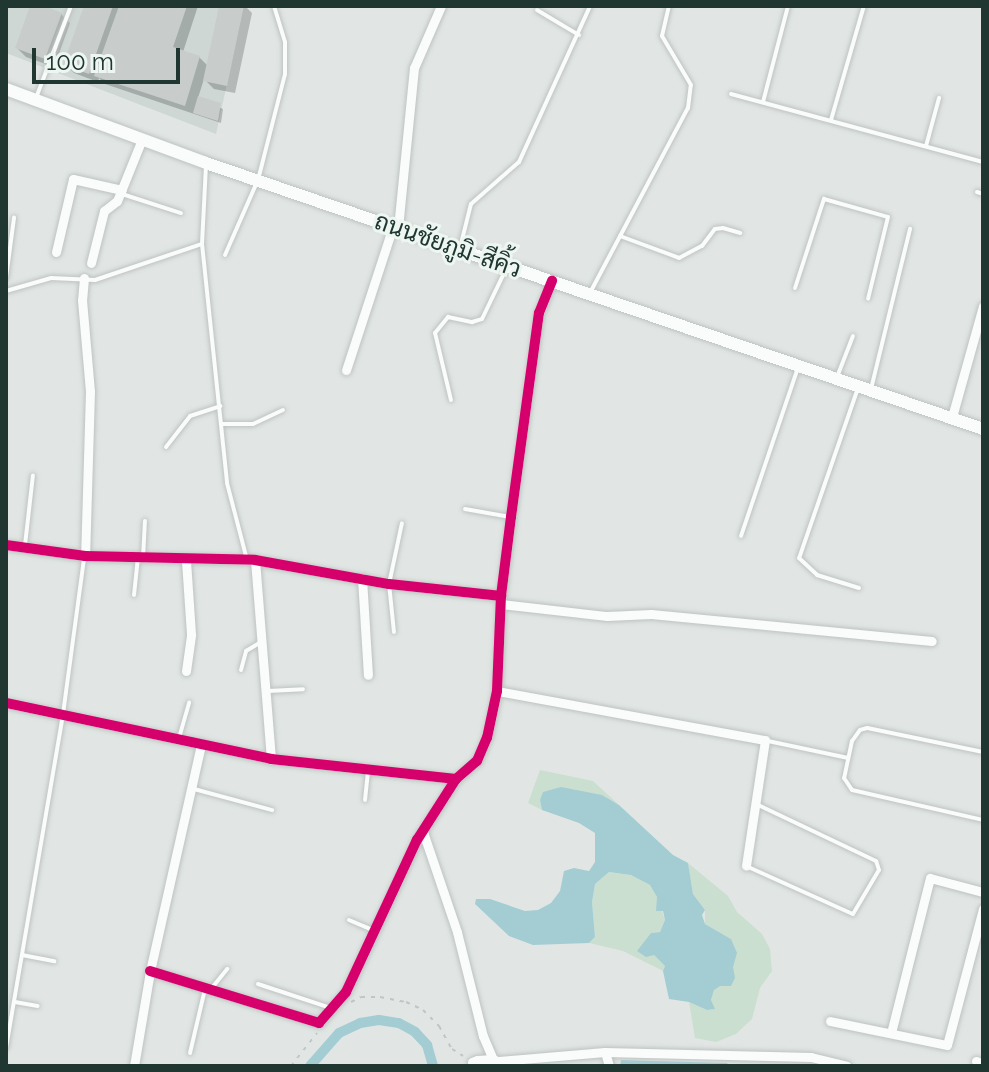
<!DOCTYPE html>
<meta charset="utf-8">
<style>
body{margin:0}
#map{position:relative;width:989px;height:1072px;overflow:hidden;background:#e1e6e4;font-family:Raleway,Sarabun,sans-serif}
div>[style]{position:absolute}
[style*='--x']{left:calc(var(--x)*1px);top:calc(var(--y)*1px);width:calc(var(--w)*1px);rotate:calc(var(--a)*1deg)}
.built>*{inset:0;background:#ced7d4}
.green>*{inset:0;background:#cadfd0}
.water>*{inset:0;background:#a3cdd3}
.shadow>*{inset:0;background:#0003}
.canal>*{height:10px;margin:-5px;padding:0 5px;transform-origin:5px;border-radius:5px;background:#a3cdd3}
.building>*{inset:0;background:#c8cdcb}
.path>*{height:2px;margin-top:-1px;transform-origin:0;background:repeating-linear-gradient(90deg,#bfc6c5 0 4px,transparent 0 10px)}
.roads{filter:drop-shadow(0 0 2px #bec3c1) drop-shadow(0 0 2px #bec3c1)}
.service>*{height:4px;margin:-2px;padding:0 2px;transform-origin:2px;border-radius:2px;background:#fafbfb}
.minor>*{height:9px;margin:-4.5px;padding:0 4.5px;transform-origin:4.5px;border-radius:4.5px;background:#fafbfb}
.secondary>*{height:12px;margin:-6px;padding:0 6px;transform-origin:6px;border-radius:6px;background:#fafbfb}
.cycleway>*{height:10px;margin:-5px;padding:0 5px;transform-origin:5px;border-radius:5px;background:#d6006c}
span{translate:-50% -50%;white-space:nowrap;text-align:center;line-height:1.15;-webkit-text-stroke:6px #eef6f2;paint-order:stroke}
.street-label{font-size:24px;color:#203731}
.frame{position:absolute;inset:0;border:8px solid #203731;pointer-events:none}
.scale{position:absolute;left:32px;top:48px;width:148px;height:36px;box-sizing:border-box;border:4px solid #203731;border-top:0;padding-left:10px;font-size:24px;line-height:28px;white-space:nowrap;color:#203731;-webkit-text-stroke:6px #eef6f2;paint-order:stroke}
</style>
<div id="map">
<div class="built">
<i style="clip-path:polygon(6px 6px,244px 6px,216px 134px,6px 53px)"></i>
</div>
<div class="green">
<i style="clip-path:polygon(540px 770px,593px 781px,619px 805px,602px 795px,540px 800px,542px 810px,528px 803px)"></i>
<i style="clip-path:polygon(688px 863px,728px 896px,737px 912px,762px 934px,770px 949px,772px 971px,760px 988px,752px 1019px,736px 1034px,716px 1042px,695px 1038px,689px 1002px,707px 1010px,714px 1009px,711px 1000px,714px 990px,732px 968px,731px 939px,705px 924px,705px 910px,693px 894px)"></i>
<i style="clip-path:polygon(609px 872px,631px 875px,650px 885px,657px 897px,665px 920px,660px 932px,651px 933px,647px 941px,654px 955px,665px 966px,663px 971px,623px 951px,589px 943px,595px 937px,592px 902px,595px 884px)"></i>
</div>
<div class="water">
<i style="clip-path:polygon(561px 787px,602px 795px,619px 805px,673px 855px,688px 863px,693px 894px,705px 910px,702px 915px,705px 924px,731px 939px,737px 953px,733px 967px,735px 978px,731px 986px,720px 986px,714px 990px,711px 1000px,715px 1009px,707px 1010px,689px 1002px,669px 999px,663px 971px,665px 966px,654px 955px,646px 957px,637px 951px,651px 933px,660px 932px,665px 920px,663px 911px,656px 911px,657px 897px,650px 885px,631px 875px,609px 872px,595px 884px,592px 902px,595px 937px,589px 943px,533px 945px,509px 936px,475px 904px,476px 899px,490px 899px,525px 911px,538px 910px,551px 903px,560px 891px,564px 871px,574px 868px,589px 871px,595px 862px,595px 833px,579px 823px,542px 810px,540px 800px,543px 792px)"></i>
<i style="clip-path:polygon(621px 1060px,727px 1063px,730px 1066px,620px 1066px)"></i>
</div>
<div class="shadow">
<i style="clip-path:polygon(33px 6px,61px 14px,70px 23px,54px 67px,26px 57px,17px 48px)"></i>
<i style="clip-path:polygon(86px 6px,198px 6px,183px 52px,199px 57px,208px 66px,221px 6px,245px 6px,252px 13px,235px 93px,214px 89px,204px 79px,198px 98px,223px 109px,221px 123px,105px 84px,99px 78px,98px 82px,74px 73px,65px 64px)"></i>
</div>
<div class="canal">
<i style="--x:310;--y:1066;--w:44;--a:-48.7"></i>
<i style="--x:339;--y:1033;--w:23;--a:-25"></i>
<i style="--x:360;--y:1023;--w:19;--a:-9"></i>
<i style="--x:379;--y:1020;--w:20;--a:9"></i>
<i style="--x:399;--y:1023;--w:18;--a:29"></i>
<i style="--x:415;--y:1032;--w:18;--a:47"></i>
<i style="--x:427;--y:1045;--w:22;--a:74"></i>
</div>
<div class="building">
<i style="clip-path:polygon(30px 6px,45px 6px,62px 13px,45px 59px,15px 48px)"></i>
<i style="clip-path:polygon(84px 6px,113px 6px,89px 74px,63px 65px)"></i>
<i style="clip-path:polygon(119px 6px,187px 6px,173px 47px,200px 56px,185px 106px,94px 76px)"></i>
<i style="clip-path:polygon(219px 6px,244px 6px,227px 86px,203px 81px)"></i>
<i style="clip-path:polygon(198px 96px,221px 103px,218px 121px,193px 113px)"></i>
</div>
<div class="path">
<i style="--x:351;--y:1002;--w:11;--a:-27"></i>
<i style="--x:361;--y:997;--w:19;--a:0"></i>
<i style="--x:380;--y:997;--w:26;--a:11"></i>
<i style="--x:406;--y:1002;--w:19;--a:25"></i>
<i style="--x:423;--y:1010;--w:23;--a:45"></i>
<i style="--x:439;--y:1026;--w:26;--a:61"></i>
<i style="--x:452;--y:1049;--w:13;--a:32"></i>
<i style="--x:291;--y:1066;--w:42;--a:-51.8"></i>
</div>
<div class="roads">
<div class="service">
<i style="--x:537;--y:10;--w:49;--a:30.8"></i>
<i style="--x:731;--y:94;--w:261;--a:15.1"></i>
<i style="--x:36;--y:98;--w:98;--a:-69.2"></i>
<i style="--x:763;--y:102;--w:99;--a:-75.4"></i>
<i style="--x:831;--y:120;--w:119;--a:-73.9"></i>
<i style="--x:926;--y:146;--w:50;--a:-74.8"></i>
<i style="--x:206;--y:165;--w:79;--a:92.9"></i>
<i style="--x:202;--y:244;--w:240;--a:84"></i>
<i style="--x:227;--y:483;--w:80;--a:75.4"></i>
<i style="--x:977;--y:192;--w:6;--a:18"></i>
<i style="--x:122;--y:194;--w:62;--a:17.9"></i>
<i style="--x:620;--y:236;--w:63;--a:20.4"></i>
<i style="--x:679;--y:258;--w:26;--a:-28"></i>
<i style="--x:702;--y:246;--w:21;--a:-53"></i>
<i style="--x:715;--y:229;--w:8;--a:-7"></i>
<i style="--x:723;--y:228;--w:18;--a:16"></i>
<i style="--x:460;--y:248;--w:45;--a:-76"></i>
<i style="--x:471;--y:204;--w:64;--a:-41.2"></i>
<i style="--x:519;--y:162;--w:171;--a:-65.5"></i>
<i style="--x:225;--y:255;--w:82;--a:-66.3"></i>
<i style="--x:258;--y:180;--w:109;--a:-75.7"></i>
<i style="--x:285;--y:74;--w:32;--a:-90"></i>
<i style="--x:285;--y:42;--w:38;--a:-107"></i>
<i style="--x:6;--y:278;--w:61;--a:-82.4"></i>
<i style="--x:795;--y:288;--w:94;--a:-72"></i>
<i style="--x:824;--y:199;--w:66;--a:15.7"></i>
<i style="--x:888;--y:217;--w:84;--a:103.7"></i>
<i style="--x:6;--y:291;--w:47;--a:-16.1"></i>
<i style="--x:51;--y:278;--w:44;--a:2.6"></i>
<i style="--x:95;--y:280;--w:113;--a:-18.6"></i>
<i style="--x:591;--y:291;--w:207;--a:-62.1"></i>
<i style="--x:688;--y:108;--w:23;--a:-83"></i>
<i style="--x:691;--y:85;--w:57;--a:-120.6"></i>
<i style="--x:662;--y:36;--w:31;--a:-77"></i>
<i style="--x:837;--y:377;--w:44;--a:-68.7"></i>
<i style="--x:858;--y:388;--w:180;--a:109.1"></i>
<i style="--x:799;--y:558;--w:25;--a:43"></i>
<i style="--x:817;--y:575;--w:44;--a:17.2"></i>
<i style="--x:871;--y:389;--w:165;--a:-76.3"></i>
<i style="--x:451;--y:400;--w:69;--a:-103.4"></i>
<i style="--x:435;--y:333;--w:21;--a:-51"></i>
<i style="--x:448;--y:317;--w:25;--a:12"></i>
<i style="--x:472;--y:322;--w:10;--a:-17"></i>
<i style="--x:482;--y:319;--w:58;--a:-64.3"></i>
<i style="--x:222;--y:424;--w:31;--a:0"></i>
<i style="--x:253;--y:424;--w:33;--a:-25"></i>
<i style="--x:166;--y:447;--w:39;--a:-52"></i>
<i style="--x:190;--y:416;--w:32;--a:-18"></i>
<i style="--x:465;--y:509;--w:46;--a:10.1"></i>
<i style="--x:741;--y:536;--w:177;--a:-71.3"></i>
<i style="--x:25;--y:545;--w:70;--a:-83.5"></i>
<i style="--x:143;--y:558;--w:37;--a:-87"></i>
<i style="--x:134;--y:595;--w:37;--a:-84"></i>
<i style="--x:394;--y:632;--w:48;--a:-95.9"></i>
<i style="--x:389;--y:584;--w:62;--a:-78"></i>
<i style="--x:241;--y:670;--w:20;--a:-75"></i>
<i style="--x:246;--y:651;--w:17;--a:-31"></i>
<i style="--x:268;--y:691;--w:35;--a:-3"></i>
<i style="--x:179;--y:738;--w:37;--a:-74"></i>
<i style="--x:768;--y:741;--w:82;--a:12"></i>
<i style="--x:983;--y:752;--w:118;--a:-168.3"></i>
<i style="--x:867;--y:728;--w:7;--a:164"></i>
<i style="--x:860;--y:730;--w:14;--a:126"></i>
<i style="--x:852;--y:741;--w:38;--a:102"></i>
<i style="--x:844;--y:778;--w:14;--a:56"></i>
<i style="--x:852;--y:790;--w:134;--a:12.9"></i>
<i style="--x:194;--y:789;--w:81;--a:15.1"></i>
<i style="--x:365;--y:800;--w:30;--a:-84"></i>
<i style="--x:746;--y:866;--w:117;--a:24.2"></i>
<i style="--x:853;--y:914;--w:51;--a:-59.4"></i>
<i style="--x:879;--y:870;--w:9;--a:-108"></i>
<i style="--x:876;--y:861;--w:131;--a:-154.6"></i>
<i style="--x:349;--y:920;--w:26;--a:23"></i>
<i style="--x:22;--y:955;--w:33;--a:11"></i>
<i style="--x:258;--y:984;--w:77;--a:18.2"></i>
<i style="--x:211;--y:989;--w:26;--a:-51"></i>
<i style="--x:15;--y:1002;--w:23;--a:10"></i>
<i style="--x:6;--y:1048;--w:339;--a:-80.3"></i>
<i style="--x:63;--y:714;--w:156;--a:-82.3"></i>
<i style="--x:190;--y:1053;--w:66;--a:-76.8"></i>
</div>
<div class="minor">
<i style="--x:398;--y:228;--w:161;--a:-84.3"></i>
<i style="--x:414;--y:68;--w:68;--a:-66.5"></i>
<i style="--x:56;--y:252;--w:75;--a:-76.9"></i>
<i style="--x:73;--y:179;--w:50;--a:12.7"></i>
<i style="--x:91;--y:263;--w:54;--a:-76"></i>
<i style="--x:104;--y:211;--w:16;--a:-38"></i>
<i style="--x:117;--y:201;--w:67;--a:-68"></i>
<i style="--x:84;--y:278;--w:22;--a:95"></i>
<i style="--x:82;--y:300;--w:91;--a:85"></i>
<i style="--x:90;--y:391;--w:165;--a:91.7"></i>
<i style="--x:346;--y:370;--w:151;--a:-71.9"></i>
<i style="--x:952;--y:417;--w:115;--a:-74.4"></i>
<i style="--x:6;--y:545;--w:80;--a:7.9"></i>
<i style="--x:85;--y:556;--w:170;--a:1.3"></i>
<i style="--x:255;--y:560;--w:136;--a:10.2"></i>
<i style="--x:389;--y:584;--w:113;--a:6.1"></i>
<i style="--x:255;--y:560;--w:200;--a:85.4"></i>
<i style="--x:362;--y:578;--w:97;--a:86.5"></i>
<i style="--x:501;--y:604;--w:107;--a:6.5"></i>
<i style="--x:607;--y:616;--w:44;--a:-2.6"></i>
<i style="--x:651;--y:614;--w:282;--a:5.5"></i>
<i style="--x:186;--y:671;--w:37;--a:-82"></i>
<i style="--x:191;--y:634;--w:74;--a:-93.9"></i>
<i style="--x:497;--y:691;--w:272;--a:10.4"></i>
<i style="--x:765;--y:740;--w:127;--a:98.6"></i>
<i style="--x:6;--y:703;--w:271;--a:11.9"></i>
<i style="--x:271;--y:759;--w:186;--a:6.2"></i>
<i style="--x:456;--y:779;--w:28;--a:-41"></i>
<i style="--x:477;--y:761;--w:25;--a:-67"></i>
<i style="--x:487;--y:738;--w:48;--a:-78"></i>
<i style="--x:497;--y:691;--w:95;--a:-87.6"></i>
<i style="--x:501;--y:596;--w:80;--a:-82.8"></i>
<i style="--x:511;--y:517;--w:206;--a:-82.2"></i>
<i style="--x:539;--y:313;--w:35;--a:-68"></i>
<i style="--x:423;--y:832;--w:106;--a:71.2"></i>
<i style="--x:457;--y:932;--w:107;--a:76"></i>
<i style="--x:483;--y:1036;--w:25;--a:67"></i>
<i style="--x:493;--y:1059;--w:10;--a:24"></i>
<i style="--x:150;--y:971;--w:177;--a:17.1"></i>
<i style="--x:319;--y:1023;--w:41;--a:-48.9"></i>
<i style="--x:346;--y:992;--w:168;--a:-65"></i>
<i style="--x:417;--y:840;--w:72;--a:-57.4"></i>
<i style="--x:830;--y:1021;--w:119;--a:11.6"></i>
<i style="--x:947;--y:1045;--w:141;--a:-75.2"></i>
<i style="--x:891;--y:1033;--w:160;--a:-75.9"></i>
<i style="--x:930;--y:878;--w:55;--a:14.8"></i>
<i style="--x:605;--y:1052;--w:15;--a:74"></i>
<i style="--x:499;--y:1061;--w:106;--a:-4.9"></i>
<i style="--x:605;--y:1052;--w:206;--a:1.4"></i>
<i style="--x:811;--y:1057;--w:37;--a:14"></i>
<i style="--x:976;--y:1061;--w:8;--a:23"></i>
<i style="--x:134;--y:1066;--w:96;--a:-80.4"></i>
<i style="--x:150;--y:971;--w:233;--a:-77.3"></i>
<i style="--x:474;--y:1066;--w:4;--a:-117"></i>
<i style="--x:472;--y:1062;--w:5;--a:-22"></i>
<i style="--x:477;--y:1060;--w:16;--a:-4"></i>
</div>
<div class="secondary">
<i style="--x:6;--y:89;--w:213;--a:20.3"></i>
<i style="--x:206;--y:163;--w:821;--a:18.9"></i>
</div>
</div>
<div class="cycleway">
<i style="--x:6;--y:545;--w:80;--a:7.9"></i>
<i style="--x:85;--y:556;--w:170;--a:1.3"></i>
<i style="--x:255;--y:560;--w:136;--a:10.2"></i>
<i style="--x:389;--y:584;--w:113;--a:6.1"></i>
<i style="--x:6;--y:703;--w:271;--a:11.9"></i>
<i style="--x:271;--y:759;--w:186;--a:6.2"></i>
<i style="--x:456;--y:779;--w:28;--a:-41"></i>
<i style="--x:477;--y:761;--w:25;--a:-67"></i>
<i style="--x:487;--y:738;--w:48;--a:-78"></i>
<i style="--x:497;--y:691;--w:95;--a:-87.6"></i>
<i style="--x:501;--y:596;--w:80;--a:-82.8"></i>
<i style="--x:511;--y:517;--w:206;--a:-82.2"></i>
<i style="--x:539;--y:313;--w:35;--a:-68"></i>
<i style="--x:150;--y:971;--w:177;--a:17.1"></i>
<i style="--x:319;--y:1023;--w:41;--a:-48.9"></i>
<i style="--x:346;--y:992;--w:168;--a:-65"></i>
<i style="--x:417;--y:840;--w:72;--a:-57.4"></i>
</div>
<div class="street-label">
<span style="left:448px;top:245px;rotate:19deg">ถนนชัยภูมิ-สีคิ้ว</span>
</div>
<div class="frame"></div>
<div class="scale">100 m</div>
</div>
